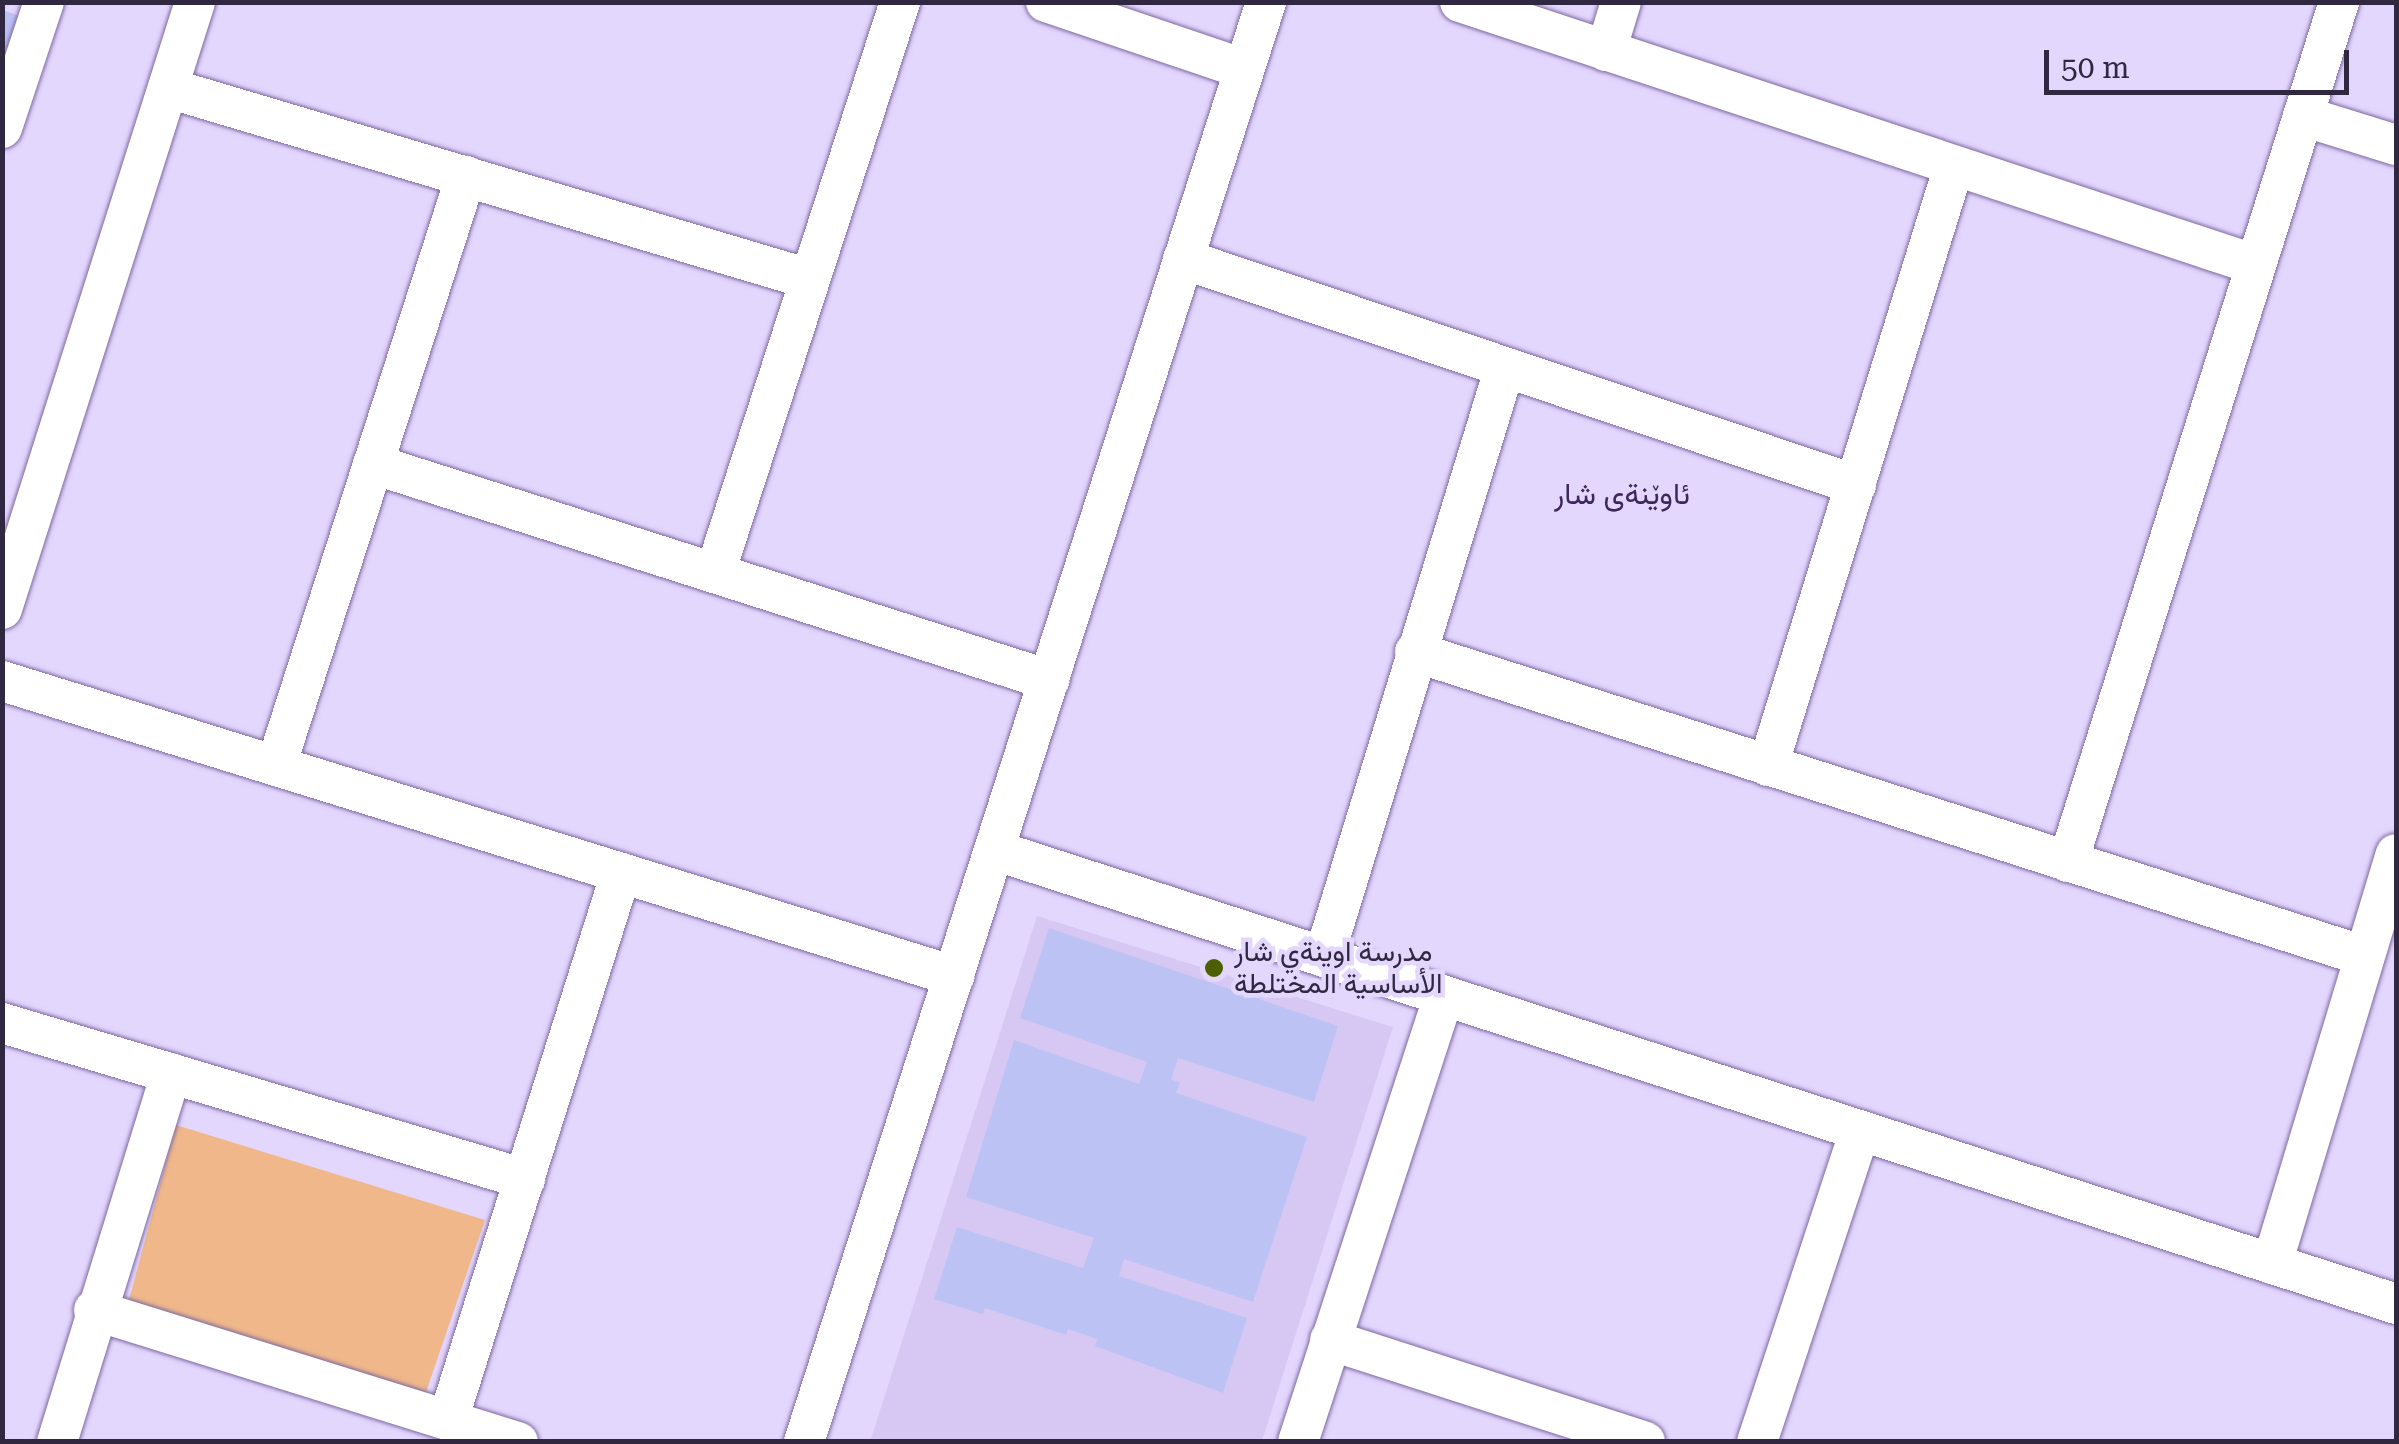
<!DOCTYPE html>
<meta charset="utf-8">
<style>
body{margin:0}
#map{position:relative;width:2399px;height:1444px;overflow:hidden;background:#e4d7fe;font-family:"Roboto Serif",Vazirmatn,serif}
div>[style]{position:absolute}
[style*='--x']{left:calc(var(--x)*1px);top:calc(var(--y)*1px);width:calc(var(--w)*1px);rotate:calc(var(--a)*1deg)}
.built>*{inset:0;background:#d7c8f3}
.green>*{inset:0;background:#f0b88a}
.building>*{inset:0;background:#bdc2f5}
.roads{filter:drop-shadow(0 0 2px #7d67a2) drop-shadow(0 0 2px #7d67a2)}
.minor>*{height:40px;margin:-20px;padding:0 20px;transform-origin:20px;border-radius:20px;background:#fff}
.dots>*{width:28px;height:28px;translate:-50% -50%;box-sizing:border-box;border:5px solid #e4d7fe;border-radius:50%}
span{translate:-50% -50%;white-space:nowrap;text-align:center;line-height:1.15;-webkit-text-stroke:9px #e4d7fe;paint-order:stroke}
.poi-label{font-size:28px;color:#302740}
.left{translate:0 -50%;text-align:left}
.neighbourhood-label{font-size:30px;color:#3d275c}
.frame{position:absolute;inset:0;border:5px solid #302740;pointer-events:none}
.scale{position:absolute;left:2044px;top:50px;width:305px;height:45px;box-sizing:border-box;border:5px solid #302740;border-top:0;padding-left:12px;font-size:30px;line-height:35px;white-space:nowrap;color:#302740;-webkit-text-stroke:8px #e4d7fe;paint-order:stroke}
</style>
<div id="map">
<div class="built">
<i style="clip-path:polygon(1037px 916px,1393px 1027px,1262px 1441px,870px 1442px)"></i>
</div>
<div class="green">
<i style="clip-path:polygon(176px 1125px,485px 1220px,425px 1395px,129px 1300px)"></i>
</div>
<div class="building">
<i style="clip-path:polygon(2px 10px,20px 16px,2px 64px)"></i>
<i style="clip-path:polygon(1049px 928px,1338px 1026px,1314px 1102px,1178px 1058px,1171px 1079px,1180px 1083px,1176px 1093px,1307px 1137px,1253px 1302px,1124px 1259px,1119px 1276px,1247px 1318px,1223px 1393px,1095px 1346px,1097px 1339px,1068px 1329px,1066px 1335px,985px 1308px,983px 1314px,934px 1299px,957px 1227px,1083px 1268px,1094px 1238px,966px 1197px,1014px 1040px,1139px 1084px,1147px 1062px,1020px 1018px)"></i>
</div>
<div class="roads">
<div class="minor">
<i style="--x:1046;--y:2;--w:209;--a:18.7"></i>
<i style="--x:1460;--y:2;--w:838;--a:18.28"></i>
<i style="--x:1606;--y:51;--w:51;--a:-73"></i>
<i style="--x:168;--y:88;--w:669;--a:16.59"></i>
<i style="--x:2303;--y:116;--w:97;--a:17.3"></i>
<i style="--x:2;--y:128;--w:133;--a:-71.6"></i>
<i style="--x:1183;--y:259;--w:710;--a:18.56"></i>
<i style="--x:373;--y:464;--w:710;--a:17.72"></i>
<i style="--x:715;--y:573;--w:600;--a:-72.05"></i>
<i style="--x:2;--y:609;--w:637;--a:-72.36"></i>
<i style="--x:1415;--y:652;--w:997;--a:17.76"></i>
<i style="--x:2;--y:681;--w:997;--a:17.22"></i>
<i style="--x:276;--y:766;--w:620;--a:-72.15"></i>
<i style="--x:1768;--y:766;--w:628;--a:-72.78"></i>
<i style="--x:994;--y:850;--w:1474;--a:17.94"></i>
<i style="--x:2068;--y:862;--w:902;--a:-72.51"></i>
<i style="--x:1324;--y:957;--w:617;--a:-72.95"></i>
<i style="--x:2;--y:1023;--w:546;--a:16.61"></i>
<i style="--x:2272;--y:1264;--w:428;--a:-73.2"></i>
<i style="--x:94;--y:1310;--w:444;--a:17.3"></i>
<i style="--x:1330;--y:1340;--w:331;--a:17.9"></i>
<i style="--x:448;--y:1420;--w:574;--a:-72.45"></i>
<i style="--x:57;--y:1442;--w:386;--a:-72.8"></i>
<i style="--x:804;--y:1442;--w:1512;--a:-72.21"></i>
<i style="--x:1298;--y:1442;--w:469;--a:-71.9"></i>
<i style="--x:1757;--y:1442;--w:328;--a:-71.7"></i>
</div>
</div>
<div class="dots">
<i style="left:1214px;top:968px;background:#4e5f01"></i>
</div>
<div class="poi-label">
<span class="left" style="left:1234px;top:968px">مدرسة اوينةي شار<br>الأساسية المختلطة</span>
</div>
<div class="neighbourhood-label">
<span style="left:1622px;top:494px">ئاوێنةی شار</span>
</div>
<div class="frame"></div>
<div class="scale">50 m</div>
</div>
